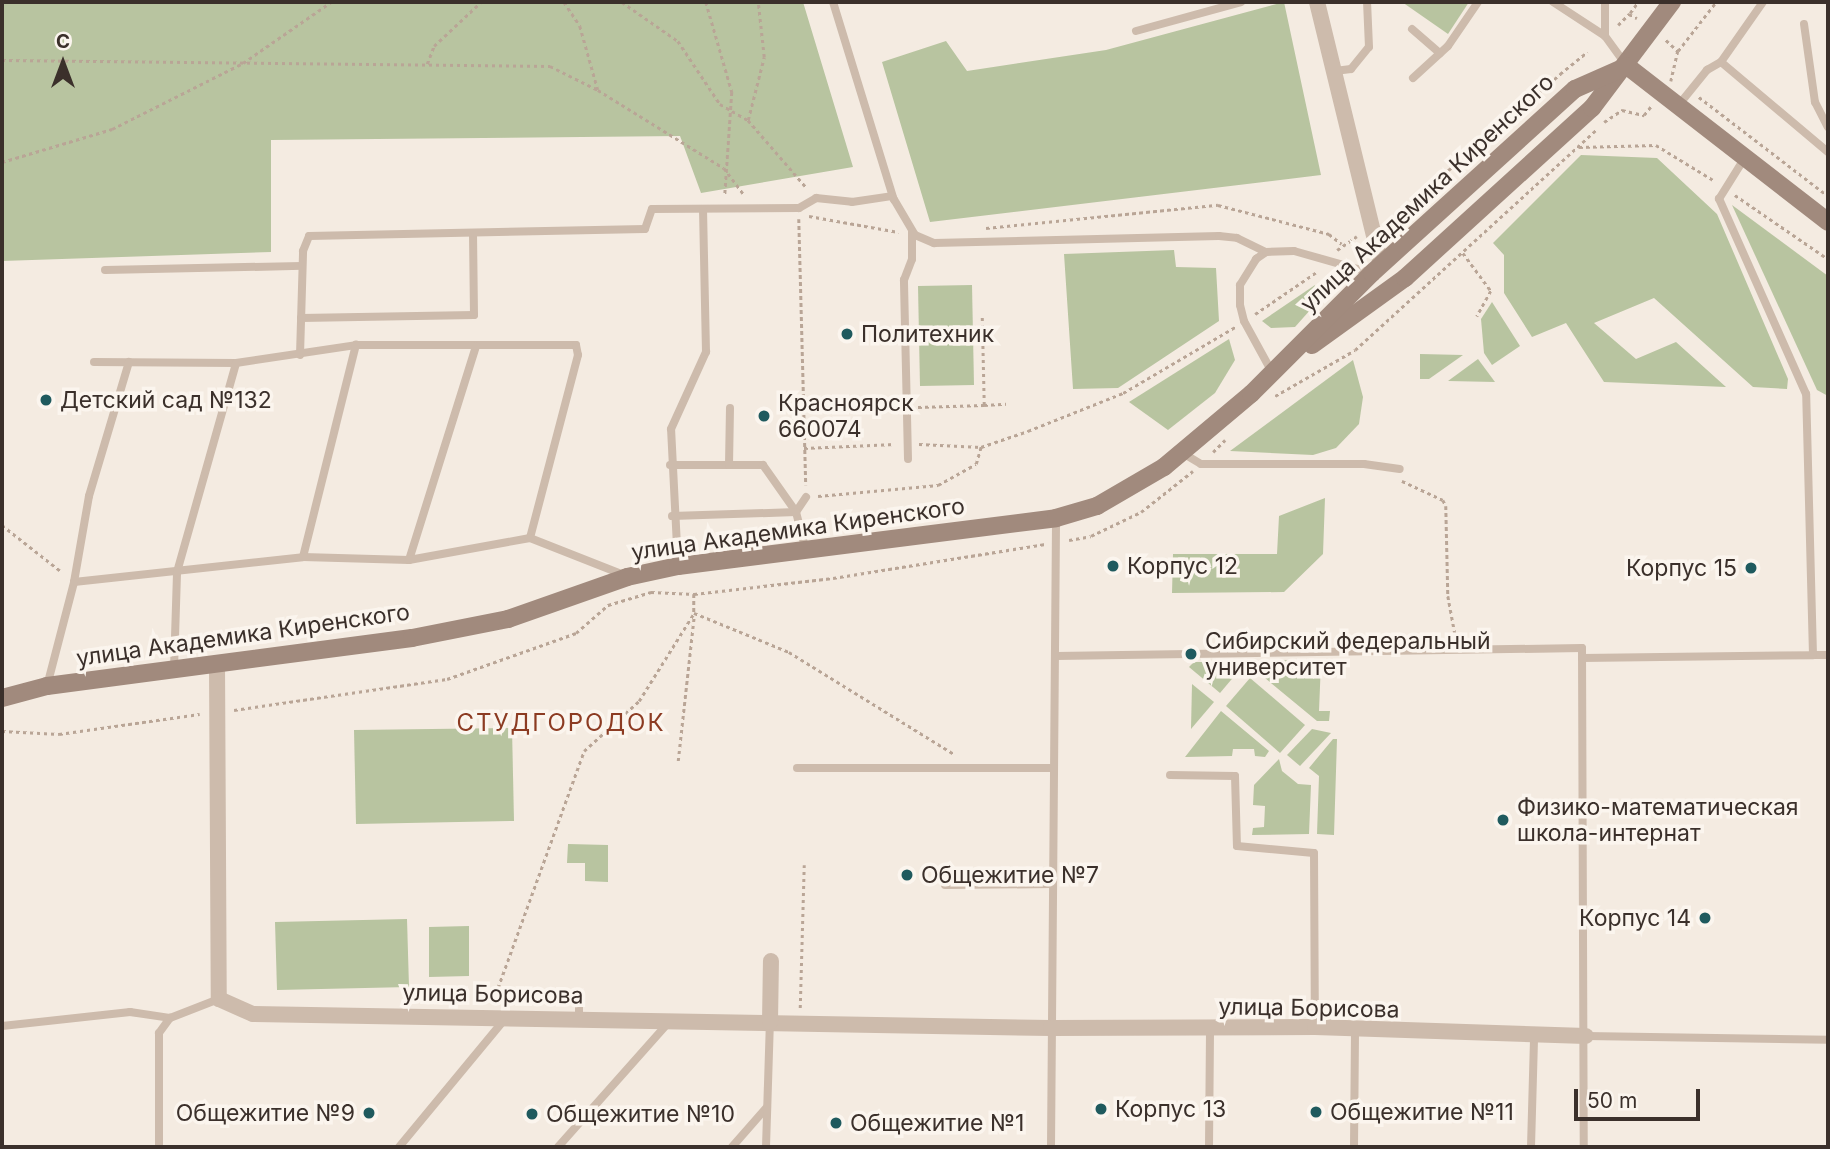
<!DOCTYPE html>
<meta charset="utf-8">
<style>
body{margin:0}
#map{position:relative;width:1830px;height:1149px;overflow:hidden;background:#f4ebe1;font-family:Inter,sans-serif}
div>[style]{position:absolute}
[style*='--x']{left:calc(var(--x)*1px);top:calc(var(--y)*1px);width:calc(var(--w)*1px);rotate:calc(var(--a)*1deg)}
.green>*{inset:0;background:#b8c4a0}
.path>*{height:2.5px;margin-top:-1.25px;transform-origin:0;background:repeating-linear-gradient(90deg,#b9a596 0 3.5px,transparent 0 7px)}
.lane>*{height:8px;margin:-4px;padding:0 4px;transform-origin:4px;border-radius:4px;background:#cdbbac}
.street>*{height:16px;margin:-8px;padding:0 8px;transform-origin:8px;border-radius:8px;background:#cdbbac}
.secondary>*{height:18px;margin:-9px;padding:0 9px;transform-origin:9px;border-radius:9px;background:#a18a7d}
.dots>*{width:19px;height:19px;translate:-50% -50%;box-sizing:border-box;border:4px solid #fbf5ee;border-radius:50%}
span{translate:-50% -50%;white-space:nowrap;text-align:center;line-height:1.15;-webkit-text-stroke:7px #fbf5ee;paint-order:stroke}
.street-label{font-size:23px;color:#3b302b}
.poi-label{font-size:23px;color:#3b302b}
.left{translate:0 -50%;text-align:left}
.right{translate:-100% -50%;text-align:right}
.neighbourhood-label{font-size:24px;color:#8c3b22;letter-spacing:2px}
.frame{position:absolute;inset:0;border:4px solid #3b302b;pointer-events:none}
.north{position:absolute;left:28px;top:28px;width:70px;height:70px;-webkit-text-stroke:5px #fbf5ee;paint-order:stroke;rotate:0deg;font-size:19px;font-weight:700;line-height:28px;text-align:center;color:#3b302b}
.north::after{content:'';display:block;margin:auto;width:24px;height:32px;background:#3b302b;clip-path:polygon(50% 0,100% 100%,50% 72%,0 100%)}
.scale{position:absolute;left:1574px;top:1089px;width:126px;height:32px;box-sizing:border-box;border:4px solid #3b302b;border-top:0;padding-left:9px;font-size:21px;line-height:24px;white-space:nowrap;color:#3b302b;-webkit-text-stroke:5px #fbf5ee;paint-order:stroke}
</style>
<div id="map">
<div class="green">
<i style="clip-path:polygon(2px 2px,803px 2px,853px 167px,701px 193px,680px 136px,271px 140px,271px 252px,2px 261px)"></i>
<i style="clip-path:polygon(1284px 2px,1321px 175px,930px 222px,882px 62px,946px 41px,967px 71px,1106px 50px)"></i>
<i style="clip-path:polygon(1402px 2px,1469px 2px,1448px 34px)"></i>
<i style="clip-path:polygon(1581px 155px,1657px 158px,1717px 214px,1788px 379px,1787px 389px,1753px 387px,1654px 298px,1594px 323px,1636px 359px,1676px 342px,1726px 387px,1604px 382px,1566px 323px,1532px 337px,1504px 293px,1504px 255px,1493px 243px)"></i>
<i style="clip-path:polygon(1732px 205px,1828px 276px,1828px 396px,1817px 390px)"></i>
<i style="clip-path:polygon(1174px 250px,1176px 267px,1216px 268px,1219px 321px,1118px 388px,1073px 389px,1064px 254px)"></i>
<i style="clip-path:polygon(972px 285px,974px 385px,920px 386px,918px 286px)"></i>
<i style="clip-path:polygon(1315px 285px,1311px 309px,1295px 327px,1271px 328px,1262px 321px)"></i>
<i style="clip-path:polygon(1492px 302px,1520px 346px,1492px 365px,1484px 353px,1481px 319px)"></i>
<i style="clip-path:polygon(1229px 339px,1235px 360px,1215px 393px,1168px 430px,1129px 402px)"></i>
<i style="clip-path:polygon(1420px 354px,1463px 355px,1429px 379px,1420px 379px)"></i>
<i style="clip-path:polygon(1478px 359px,1495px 382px,1448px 381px)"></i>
<i style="clip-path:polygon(1353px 360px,1363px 397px,1359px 424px,1336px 448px,1313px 455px,1230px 451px)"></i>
<i style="clip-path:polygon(1325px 498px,1323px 554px,1284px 592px,1172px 593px,1173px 554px,1277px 554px,1279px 516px)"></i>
<i style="clip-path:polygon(1280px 660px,1321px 662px,1319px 711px,1330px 711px,1329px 721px,1317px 721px,1265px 678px)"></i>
<i style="clip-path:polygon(1194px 662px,1236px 662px,1242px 667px,1220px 693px,1189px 667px)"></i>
<i style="clip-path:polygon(1250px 678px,1305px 725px,1280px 753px,1226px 706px)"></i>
<i style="clip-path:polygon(1192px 684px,1214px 702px,1191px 729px)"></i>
<i style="clip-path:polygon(1221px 711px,1269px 751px,1265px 757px,1255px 756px,1254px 749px,1233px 749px,1232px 756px,1185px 757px)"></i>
<i style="clip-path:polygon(512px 728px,514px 821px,356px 824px,354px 730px)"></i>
<i style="clip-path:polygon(1312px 729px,1331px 733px,1300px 766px,1287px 755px)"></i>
<i style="clip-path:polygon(1333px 739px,1337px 739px,1334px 835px,1317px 834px,1319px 776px,1309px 768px)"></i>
<i style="clip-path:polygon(1279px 759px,1282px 771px,1298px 784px,1311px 785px,1309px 834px,1252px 835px,1253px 828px,1264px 827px,1265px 806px,1253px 805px,1254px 785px)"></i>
<i style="clip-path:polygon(568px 844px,608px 845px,608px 882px,585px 881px,585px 863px,567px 863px)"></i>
<i style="clip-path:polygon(407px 919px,409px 987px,277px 990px,275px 922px)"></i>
<i style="clip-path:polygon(469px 926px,469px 976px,429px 977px,429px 927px)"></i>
</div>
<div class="path">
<i style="--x:564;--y:2;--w:29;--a:56"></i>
<i style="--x:580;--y:26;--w:66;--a:74.3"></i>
<i style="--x:622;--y:2;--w:68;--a:34.9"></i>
<i style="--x:678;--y:41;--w:76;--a:56.3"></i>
<i style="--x:720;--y:104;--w:32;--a:30"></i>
<i style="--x:748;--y:120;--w:90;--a:49.1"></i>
<i style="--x:706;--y:2;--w:94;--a:73.9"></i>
<i style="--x:732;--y:92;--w:103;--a:93.9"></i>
<i style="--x:1630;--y:13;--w:14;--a:-54"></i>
<i style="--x:1618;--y:25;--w:16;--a:-45"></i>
<i style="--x:1629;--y:14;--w:9;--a:27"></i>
<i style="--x:1666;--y:40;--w:16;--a:43"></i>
<i style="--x:1678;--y:51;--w:31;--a:103"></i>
<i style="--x:1678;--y:51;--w:62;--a:-52.2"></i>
<i style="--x:2;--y:60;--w:548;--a:0.63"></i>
<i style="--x:550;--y:66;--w:54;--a:26.6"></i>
<i style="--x:598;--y:90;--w:148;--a:31.8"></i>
<i style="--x:724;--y:168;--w:34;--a:53"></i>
<i style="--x:427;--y:64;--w:19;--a:-69"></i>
<i style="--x:434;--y:46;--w:64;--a:-43.1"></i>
<i style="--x:1560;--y:74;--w:35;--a:-39"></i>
<i style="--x:1699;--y:97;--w:163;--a:37.5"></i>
<i style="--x:748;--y:120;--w:65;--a:-75.7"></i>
<i style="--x:764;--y:57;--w:55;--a:-96.2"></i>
<i style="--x:1604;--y:122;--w:22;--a:-34"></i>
<i style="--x:1622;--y:110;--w:23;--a:13"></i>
<i style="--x:1644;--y:115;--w:13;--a:-51"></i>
<i style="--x:1579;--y:147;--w:77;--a:-1.5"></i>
<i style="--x:1656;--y:145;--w:69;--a:31.4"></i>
<i style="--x:2;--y:162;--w:115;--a:-16.7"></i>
<i style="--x:112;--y:129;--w:147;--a:-26.7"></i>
<i style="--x:243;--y:63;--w:107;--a:-34.7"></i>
<i style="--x:1735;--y:195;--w:113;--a:34.5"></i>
<i style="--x:809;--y:216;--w:91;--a:10.1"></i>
<i style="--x:1395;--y:216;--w:218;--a:-40.7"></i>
<i style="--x:799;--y:219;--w:266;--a:88.5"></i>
<i style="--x:986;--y:228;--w:233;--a:-5.7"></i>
<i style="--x:1218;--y:205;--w:115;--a:14.6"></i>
<i style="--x:1329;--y:234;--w:16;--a:38"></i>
<i style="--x:1337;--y:250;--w:24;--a:-35"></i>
<i style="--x:1463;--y:253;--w:47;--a:53.6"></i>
<i style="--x:1491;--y:291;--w:29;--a:119"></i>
<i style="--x:1255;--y:314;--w:76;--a:-34.3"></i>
<i style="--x:1275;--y:396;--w:92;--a:-29.9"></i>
<i style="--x:1355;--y:350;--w:328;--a:-42.4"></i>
<i style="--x:984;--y:405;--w:22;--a:-3"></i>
<i style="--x:918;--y:407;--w:66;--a:-1.7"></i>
<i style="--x:984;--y:405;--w:91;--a:-91.3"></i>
<i style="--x:919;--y:444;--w:62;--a:2.8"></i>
<i style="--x:981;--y:447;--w:50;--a:-18.8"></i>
<i style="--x:1028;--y:431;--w:102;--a:-21.8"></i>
<i style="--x:1123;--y:393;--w:130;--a:-30.5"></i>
<i style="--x:804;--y:448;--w:91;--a:-2.5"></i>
<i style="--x:1213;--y:452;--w:17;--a:-45"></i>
<i style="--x:1402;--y:481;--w:45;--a:24.9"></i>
<i style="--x:1443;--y:500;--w:7;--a:63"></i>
<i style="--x:1446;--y:506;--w:90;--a:88.7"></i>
<i style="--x:1448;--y:596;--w:44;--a:79.5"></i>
<i style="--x:818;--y:496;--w:121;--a:-5.2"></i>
<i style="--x:938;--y:485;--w:43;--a:-28.9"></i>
<i style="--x:976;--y:464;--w:18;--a:-74"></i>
<i style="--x:2;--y:525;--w:76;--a:38.1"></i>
<i style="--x:1069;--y:540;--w:22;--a:-10"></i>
<i style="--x:1091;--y:536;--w:55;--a:-25.6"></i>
<i style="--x:1141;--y:512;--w:66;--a:-38.3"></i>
<i style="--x:694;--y:594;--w:19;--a:90"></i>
<i style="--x:694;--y:613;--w:103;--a:22.3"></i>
<i style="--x:789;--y:652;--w:194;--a:31.7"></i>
<i style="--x:234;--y:710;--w:215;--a:-8.3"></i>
<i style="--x:447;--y:679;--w:137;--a:-19.6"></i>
<i style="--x:576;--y:633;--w:43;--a:-41.2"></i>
<i style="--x:608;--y:605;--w:45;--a:-16.8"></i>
<i style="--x:651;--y:592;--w:43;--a:2.7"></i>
<i style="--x:694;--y:594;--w:140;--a:-6.6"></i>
<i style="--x:833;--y:578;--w:215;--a:-9.1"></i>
<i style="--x:2;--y:731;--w:57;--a:3"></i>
<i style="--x:59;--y:734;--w:142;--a:-8.1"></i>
<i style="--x:678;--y:761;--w:146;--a:-83.7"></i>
<i style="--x:493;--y:1001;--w:266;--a:-70"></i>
<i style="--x:584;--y:751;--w:74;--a:-42.3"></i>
<i style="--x:639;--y:701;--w:104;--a:-58"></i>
<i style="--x:800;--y:1008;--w:143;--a:-88.4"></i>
</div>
<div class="lane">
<i style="--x:833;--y:2;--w:207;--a:72.9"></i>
<i style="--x:1553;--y:2;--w:62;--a:33.2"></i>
<i style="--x:1605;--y:36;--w:36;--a:54"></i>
<i style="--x:1763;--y:2;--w:73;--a:125"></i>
<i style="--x:1721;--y:62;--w:140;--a:40.1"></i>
<i style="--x:1804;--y:24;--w:79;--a:82"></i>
<i style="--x:1815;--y:102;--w:28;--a:63"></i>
<i style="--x:1412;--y:29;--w:37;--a:41"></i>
<i style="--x:1136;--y:31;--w:109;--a:-15.4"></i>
<i style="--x:1605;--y:36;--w:34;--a:-90"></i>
<i style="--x:1335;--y:71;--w:16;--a:-7"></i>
<i style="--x:1351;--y:69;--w:28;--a:-51"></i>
<i style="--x:1369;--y:47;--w:45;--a:-92.5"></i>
<i style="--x:1413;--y:78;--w:47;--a:-42.4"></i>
<i style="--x:1448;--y:46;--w:53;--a:-55.7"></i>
<i style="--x:1677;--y:107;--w:48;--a:-51"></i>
<i style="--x:1707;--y:70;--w:16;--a:-30"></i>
<i style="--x:105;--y:270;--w:197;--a:-1.2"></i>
<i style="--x:301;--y:318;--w:173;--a:-1"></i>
<i style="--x:474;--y:315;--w:80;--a:-90.7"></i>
<i style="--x:300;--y:355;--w:104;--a:-88.3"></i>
<i style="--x:303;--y:251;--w:16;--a:-68"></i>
<i style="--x:309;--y:236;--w:336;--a:-1.2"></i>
<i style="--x:645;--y:229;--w:21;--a:-71"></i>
<i style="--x:652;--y:209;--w:147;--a:-0.4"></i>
<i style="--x:799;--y:208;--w:20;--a:-30"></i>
<i style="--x:816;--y:198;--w:36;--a:6"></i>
<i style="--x:852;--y:202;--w:40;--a:-8.5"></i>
<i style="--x:892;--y:196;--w:45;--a:59.5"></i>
<i style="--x:915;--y:235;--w:21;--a:23"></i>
<i style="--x:934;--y:243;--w:285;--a:-1.4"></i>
<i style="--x:1219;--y:236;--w:18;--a:6"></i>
<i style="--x:1237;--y:238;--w:32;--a:26"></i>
<i style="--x:94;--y:362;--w:142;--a:0.4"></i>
<i style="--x:236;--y:363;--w:121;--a:-8.5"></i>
<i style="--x:356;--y:345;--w:220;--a:0"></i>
<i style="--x:576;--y:345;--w:10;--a:79"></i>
<i style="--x:578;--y:355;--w:189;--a:104.7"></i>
<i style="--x:1273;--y:374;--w:60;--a:-118.7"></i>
<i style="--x:1244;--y:321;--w:16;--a:-104"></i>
<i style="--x:1240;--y:305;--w:20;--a:-90"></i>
<i style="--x:1240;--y:285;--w:31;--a:-58"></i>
<i style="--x:1256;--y:259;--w:12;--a:-35"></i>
<i style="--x:1266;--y:252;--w:28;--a:-2"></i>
<i style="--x:1294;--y:251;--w:81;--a:15.8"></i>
<i style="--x:1181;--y:452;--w:23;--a:31"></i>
<i style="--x:1201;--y:464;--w:163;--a:0"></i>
<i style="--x:1364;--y:464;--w:36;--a:8"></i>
<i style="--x:908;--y:459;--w:179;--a:-91.3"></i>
<i style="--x:904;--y:280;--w:22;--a:-69"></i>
<i style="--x:912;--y:259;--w:27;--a:-90"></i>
<i style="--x:670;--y:465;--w:93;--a:0"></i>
<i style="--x:763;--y:465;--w:57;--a:54.9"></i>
<i style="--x:796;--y:512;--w:40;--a:75.6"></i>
<i style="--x:729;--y:465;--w:57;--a:-89"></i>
<i style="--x:796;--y:512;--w:18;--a:-56"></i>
<i style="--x:672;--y:516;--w:124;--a:-1.8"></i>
<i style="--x:303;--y:557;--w:219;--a:-76"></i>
<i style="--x:409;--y:560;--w:224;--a:-72.6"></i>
<i style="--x:678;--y:566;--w:137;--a:-92.9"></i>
<i style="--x:671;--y:429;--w:85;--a:-65.6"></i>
<i style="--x:706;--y:352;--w:142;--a:-91.2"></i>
<i style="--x:74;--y:582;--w:230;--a:-6.2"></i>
<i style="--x:303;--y:557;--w:106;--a:1.6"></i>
<i style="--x:409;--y:560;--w:123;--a:-10.3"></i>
<i style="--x:530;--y:538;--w:101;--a:21.5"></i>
<i style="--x:1813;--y:655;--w:15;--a:0"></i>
<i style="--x:1056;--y:656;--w:526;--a:-0.87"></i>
<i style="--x:1582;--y:648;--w:499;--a:89.8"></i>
<i style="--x:1582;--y:658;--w:231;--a:-0.7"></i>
<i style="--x:1813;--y:655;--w:261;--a:-91.5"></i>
<i style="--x:1806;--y:394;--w:214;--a:-114"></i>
<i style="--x:1719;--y:199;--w:47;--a:-58"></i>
<i style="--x:174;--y:669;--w:97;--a:-88.2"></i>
<i style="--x:177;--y:572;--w:217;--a:-74.2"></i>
<i style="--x:47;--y:686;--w:107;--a:-75.4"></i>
<i style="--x:74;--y:582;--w:87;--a:-80.1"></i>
<i style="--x:89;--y:496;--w:140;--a:-73.4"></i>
<i style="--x:797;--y:768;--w:255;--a:0"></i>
<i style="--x:1170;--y:775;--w:65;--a:0.9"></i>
<i style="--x:1235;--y:776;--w:70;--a:88.4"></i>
<i style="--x:1237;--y:846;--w:77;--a:5.2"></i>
<i style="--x:1314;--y:853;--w:174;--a:89.7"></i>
<i style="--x:945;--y:885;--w:106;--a:-0.5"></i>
<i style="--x:579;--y:1004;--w:14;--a:90"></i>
<i style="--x:2;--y:1026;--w:129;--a:-6.2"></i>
<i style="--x:130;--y:1012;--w:40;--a:8.5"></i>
<i style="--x:1586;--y:1036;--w:242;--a:0.9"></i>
<i style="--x:159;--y:1147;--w:114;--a:-90"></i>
<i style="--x:159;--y:1033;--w:19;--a:-54"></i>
<i style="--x:170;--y:1018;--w:53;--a:-21.2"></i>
<i style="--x:399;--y:1147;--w:165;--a:-50.4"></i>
<i style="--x:558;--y:1147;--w:167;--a:-48.4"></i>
<i style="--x:732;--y:1147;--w:53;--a:-48.8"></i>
<i style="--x:766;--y:1147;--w:125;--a:-88.2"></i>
<i style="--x:1051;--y:1147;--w:629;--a:-89.54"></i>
<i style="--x:1209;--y:1147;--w:119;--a:-89.5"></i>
<i style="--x:1354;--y:1147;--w:116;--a:-89.5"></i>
<i style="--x:1531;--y:1147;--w:110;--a:-88.4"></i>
</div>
<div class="street">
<i style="--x:1317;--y:2;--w:270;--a:76.3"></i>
<i style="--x:217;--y:663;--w:336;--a:89.7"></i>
<i style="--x:219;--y:999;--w:37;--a:24"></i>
<i style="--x:253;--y:1014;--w:798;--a:1.01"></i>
<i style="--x:1051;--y:1028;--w:264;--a:-0.2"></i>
<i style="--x:1315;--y:1027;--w:271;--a:1.9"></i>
<i style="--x:770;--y:1022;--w:61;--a:-89.1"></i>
</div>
<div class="secondary">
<i style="--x:1627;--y:66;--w:254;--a:37.8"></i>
<i style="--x:1312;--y:345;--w:115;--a:-35.8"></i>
<i style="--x:1405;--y:278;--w:253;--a:-42.3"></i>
<i style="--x:1592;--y:108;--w:133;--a:-53"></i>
<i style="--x:2;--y:698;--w:47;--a:-14.9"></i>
<i style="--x:47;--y:686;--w:368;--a:-7.5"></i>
<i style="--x:412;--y:638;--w:98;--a:-11.2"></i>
<i style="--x:508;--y:619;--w:126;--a:-19.4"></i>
<i style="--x:627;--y:577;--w:52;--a:-12.2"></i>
<i style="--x:678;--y:566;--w:381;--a:-7.2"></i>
<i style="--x:1056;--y:518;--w:43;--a:-16.3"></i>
<i style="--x:1097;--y:506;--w:78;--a:-30.2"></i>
<i style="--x:1164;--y:467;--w:114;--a:-40"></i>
<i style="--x:1251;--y:394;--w:171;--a:-45"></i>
<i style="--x:1372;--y:273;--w:274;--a:-42.2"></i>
<i style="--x:1575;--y:89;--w:57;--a:-23.9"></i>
</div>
<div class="dots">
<i style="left:847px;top:334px;background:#1f5a5e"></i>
<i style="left:46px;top:400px;background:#1f5a5e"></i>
<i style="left:764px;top:416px;background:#1f5a5e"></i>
<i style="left:1113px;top:566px;background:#1f5a5e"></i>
<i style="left:1751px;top:568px;background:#1f5a5e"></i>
<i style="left:1191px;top:654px;background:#1f5a5e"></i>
<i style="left:1503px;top:820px;background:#1f5a5e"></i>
<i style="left:907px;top:875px;background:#1f5a5e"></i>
<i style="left:1705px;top:918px;background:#1f5a5e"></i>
<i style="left:1101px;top:1109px;background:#1f5a5e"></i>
<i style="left:1316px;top:1112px;background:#1f5a5e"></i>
<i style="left:369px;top:1113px;background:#1f5a5e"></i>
<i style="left:532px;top:1114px;background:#1f5a5e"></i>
<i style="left:836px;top:1123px;background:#1f5a5e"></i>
</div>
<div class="street-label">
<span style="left:1427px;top:193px;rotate:-43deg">улица Академика Киренского</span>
<span style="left:798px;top:529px;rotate:-8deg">улица Академика Киренского</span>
<span style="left:243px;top:635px;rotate:-8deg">улица Академика Киренского</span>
<span style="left:493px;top:994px;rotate:1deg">улица Борисова</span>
<span style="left:1309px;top:1008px;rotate:1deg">улица Борисова</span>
</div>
<div class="poi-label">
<span class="left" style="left:861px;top:334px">Политехник</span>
<span class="left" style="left:60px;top:400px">Детский сад №132</span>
<span class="left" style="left:778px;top:416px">Красноярск<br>660074</span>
<span class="left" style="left:1127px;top:566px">Корпус 12</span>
<span class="right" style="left:1737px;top:568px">Корпус 15</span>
<span class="left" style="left:1205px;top:654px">Сибирский федеральный<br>университет</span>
<span class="left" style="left:1517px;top:820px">Физико-математическая<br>школа-интернат</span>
<span class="left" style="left:921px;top:875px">Общежитие №7</span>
<span class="right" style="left:1691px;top:918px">Корпус 14</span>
<span class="left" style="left:1115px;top:1109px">Корпус 13</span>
<span class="left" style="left:1330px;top:1112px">Общежитие №11</span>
<span class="right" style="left:355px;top:1113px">Общежитие №9</span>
<span class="left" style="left:546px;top:1114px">Общежитие №10</span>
<span class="left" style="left:850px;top:1123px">Общежитие №1</span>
</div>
<div class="neighbourhood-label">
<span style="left:561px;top:723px">СТУДГОРОДОК</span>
</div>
<div class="frame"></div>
<div class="north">С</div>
<div class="scale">50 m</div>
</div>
